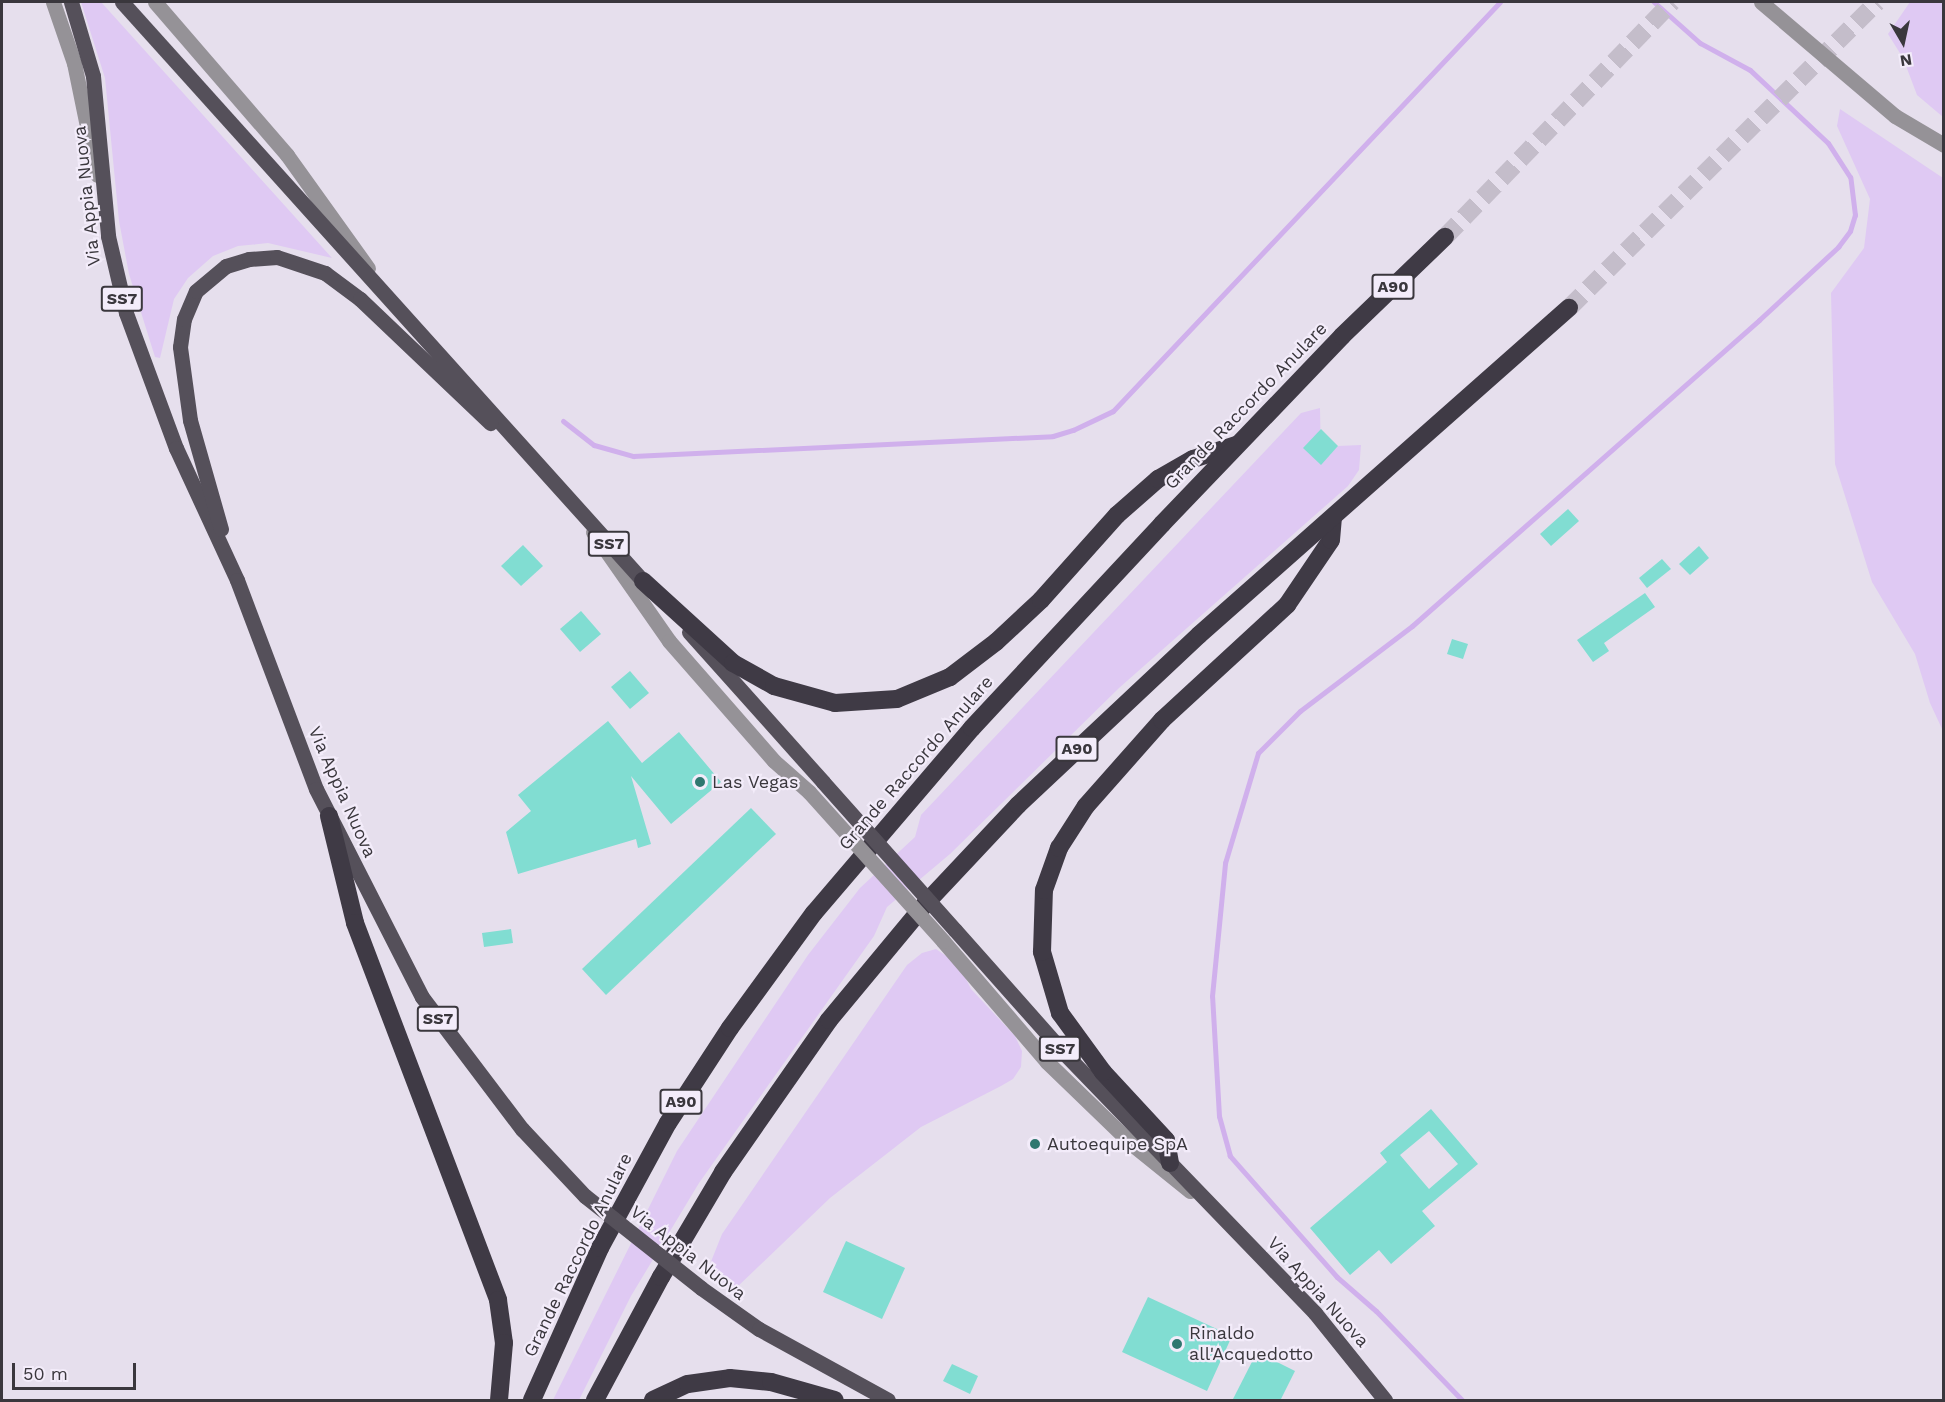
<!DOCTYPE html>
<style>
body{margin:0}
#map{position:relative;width:1945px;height:1402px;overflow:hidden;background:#e6dfed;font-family:"Work Sans",sans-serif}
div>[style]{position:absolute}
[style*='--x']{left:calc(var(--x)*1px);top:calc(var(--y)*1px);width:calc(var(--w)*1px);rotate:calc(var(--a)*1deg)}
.green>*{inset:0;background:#dfc9f3}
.stream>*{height:5px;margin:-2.5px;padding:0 2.5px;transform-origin:2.5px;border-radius:2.5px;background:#d0b0ec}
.building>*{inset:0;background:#81ddd2}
.highway-tunnel>*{height:18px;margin-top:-9px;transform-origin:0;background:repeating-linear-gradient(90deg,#c4bdca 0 18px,transparent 0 27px)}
.minor>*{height:15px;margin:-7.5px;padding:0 7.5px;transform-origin:7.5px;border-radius:7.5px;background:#959297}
.major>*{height:15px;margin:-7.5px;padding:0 7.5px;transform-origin:7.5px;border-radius:7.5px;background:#55505a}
.highway>*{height:18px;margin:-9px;padding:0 9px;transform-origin:9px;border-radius:9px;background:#3f3a45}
.minor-bridge>*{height:15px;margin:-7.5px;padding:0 7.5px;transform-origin:7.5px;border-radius:7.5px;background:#959297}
.major-bridge>*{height:15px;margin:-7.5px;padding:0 7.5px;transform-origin:7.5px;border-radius:7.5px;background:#55505a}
.dots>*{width:16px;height:16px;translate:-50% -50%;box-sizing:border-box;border:3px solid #f3ecfa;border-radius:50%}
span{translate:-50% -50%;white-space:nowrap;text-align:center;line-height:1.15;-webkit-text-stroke:4.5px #f3ecfa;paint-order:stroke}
.shield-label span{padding:2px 4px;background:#f3ecfa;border:2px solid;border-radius:4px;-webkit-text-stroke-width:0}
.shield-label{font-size:16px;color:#3a373d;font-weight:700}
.street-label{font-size:18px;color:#3a373d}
.poi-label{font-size:18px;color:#3a373d}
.left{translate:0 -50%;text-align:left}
.frame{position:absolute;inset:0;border:3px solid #3a373d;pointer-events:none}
.north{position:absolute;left:1873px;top:12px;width:60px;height:60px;-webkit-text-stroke:4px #f3ecfa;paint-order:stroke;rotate:171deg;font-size:16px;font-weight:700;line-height:24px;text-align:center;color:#3a373d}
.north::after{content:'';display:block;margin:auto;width:21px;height:27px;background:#3a373d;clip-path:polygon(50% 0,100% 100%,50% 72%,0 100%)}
.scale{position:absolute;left:12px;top:1363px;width:124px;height:27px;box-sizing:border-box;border:3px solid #3a373d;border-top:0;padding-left:8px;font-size:18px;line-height:21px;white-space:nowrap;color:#3a373d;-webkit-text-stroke:4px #f3ecfa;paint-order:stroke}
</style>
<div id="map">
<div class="green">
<i style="clip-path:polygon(81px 2px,101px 2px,332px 258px,268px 243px,238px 246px,213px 256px,188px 278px,174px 299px,160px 358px,155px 357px,129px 274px,119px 221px,105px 78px)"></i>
<i style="clip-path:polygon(1910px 2px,1943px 2px,1943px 117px,1917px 95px,1903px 58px,1888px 34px)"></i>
<i style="clip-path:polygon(1840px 109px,1943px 178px,1943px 731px,1930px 703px,1915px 654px,1872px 582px,1835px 464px,1831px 293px,1864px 248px,1870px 199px,1837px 126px)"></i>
<i style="clip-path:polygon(1320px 408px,1321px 464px,1338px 446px,1361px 445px,1359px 470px,1348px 486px,1119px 688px,950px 854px,887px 907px,874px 936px,699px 1183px,631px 1296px,579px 1400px,553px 1400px,677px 1151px,808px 955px,860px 888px,915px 837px,921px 815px,1301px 413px)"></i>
<i style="clip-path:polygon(936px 949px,959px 965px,971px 989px,1015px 1036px,1022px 1051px,1021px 1067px,1013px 1079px,1001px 1086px,921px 1127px,830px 1198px,734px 1290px,708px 1269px,722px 1234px,907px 965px,922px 953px)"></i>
</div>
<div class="stream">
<i style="--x:563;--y:421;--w:39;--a:38"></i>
<i style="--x:594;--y:445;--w:41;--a:15.8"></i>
<i style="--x:633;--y:456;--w:420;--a:-2.7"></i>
<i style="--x:1053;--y:436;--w:21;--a:-17"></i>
<i style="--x:1073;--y:430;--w:44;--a:-25.4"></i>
<i style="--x:1113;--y:411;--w:563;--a:-46.58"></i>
<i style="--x:1462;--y:1400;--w:124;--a:-134"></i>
<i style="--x:1376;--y:1311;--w:52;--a:-138.9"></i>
<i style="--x:1337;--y:1277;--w:162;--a:-131.5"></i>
<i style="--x:1230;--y:1156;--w:41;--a:-105.4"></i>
<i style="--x:1219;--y:1116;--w:120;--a:-93.3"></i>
<i style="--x:1212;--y:996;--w:134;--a:-84.4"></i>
<i style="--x:1225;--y:863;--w:115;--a:-73.3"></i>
<i style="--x:1258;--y:753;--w:59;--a:-45"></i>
<i style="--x:1300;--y:711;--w:141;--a:-37.2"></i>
<i style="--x:1412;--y:626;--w:463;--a:-41.4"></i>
<i style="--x:1759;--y:320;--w:108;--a:-42.7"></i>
<i style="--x:1838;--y:247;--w:20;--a:-53"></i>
<i style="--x:1850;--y:231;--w:17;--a:-73"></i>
<i style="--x:1855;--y:215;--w:38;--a:-97"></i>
<i style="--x:1850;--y:177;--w:40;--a:-122.9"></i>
<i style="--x:1828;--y:143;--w:107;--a:-136.9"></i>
<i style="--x:1750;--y:70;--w:57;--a:-151.6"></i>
<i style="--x:1700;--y:43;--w:62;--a:-138.3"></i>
</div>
<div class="building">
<i style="clip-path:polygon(1321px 429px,1338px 446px,1321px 465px,1303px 448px)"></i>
<i style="clip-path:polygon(1568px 509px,1579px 521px,1551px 546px,1540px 534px)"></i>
<i style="clip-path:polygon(523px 545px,543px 566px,521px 586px,501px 566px)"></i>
<i style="clip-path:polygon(1699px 546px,1709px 558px,1690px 575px,1679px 564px)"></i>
<i style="clip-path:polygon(1662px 559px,1671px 569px,1647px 588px,1639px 578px)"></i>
<i style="clip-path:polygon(1645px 593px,1655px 607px,1604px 643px,1609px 651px,1593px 662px,1577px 640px)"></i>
<i style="clip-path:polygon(581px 611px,601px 634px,580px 652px,560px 629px)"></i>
<i style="clip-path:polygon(1452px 639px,1468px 644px,1463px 659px,1447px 654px)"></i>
<i style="clip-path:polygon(630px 671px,649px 693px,630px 709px,611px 687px)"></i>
<i style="clip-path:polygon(608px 721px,642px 763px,679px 732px,721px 782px,671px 824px,631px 776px,651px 844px,638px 848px,636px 839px,518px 874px,506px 832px,531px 811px,518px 795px)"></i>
<i style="clip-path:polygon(751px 808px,776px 834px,606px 995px,582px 969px)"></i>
<i style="clip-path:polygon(511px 929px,513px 943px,484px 947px,482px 933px)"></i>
<i style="clip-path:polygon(evenodd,1431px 1109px,1478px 1164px,1422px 1211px,1435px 1226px,1391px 1264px,1379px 1250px,1350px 1275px,1310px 1228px,1387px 1162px,1380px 1153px,1431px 1109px,1429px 1131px,1458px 1164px,1429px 1189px,1400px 1155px,1429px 1131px)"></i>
<i style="clip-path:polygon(846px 1241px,905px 1268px,882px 1319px,823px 1292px)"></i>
<i style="clip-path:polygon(1148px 1297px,1232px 1336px,1207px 1391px,1122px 1352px)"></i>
<i style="clip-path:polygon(1257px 1352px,1295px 1371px,1280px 1401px,1232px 1401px)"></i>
<i style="clip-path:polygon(952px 1364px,978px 1376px,970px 1394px,943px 1381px)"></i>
</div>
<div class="highway-tunnel">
<i style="--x:1445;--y:237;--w:327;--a:-46"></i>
<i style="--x:1569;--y:308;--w:434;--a:-44.8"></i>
</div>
<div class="minor">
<i style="--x:53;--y:2;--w:65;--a:71"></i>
<i style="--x:74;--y:63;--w:114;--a:78.4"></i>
<i style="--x:155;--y:2;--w:202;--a:49.2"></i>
<i style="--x:287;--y:155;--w:139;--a:54.4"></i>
<i style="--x:1761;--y:2;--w:176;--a:40.4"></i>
<i style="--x:1895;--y:116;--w:57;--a:30.6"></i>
<i style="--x:593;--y:532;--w:133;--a:55.1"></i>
<i style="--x:669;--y:641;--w:159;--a:48.8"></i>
<i style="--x:774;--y:761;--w:47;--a:41.5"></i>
<i style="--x:943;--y:941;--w:160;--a:49.3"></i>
<i style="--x:1047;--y:1062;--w:121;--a:44"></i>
<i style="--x:1134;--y:1146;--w:72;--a:38.8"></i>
</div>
<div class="major">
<i style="--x:71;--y:2;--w:77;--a:73.4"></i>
<i style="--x:93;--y:76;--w:161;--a:84.6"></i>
<i style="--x:108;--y:236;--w:79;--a:76.8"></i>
<i style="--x:126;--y:313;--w:144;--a:69.7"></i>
<i style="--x:176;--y:448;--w:145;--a:65.2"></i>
<i style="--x:237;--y:580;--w:223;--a:69.3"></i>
<i style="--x:316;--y:789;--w:233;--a:63"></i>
<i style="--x:422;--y:997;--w:166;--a:52.9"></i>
<i style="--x:522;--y:1129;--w:92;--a:46.8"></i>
<i style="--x:122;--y:2;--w:791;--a:48.02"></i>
<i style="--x:221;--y:529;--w:113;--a:-105.9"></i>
<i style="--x:190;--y:420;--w:74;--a:-97.8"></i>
<i style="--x:180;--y:347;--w:28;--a:-82"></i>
<i style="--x:184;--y:319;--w:30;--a:-67"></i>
<i style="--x:196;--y:291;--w:39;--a:-40"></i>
<i style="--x:226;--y:266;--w:24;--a:-17"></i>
<i style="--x:249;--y:259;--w:28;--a:-4"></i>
<i style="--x:277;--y:257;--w:51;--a:18.4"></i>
<i style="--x:325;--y:273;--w:44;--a:36.6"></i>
<i style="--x:360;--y:299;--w:180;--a:43.6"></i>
<i style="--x:689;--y:632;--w:201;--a:48.2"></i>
<i style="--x:955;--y:930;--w:166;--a:48.4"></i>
<i style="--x:1065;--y:1054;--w:360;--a:46"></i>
<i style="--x:1315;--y:1313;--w:112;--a:51.2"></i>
<i style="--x:701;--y:1288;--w:71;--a:35.3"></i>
<i style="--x:759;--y:1329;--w:147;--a:28.8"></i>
</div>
<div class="highway">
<i style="--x:643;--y:581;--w:122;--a:42.3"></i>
<i style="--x:733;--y:663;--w:47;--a:29.3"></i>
<i style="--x:774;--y:686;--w:63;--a:15.6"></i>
<i style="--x:835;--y:703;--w:62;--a:-3.7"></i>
<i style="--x:897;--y:699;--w:57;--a:-22.5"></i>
<i style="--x:950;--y:677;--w:58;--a:-37.3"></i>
<i style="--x:996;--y:642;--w:62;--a:-43"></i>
<i style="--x:1041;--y:600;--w:114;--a:-48.2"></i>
<i style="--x:1117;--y:515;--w:55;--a:-41.3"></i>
<i style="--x:1158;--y:479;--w:40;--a:-29.7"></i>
<i style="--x:1193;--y:459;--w:45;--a:-18"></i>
<i style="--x:329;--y:816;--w:110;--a:76.3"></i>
<i style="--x:355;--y:923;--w:403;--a:69.2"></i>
<i style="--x:498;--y:1300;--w:43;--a:82.1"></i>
<i style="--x:504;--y:1343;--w:57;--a:95"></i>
<i style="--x:1170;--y:1163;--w:23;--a:-100"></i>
<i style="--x:1166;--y:1140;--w:93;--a:-132.8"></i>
<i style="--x:1103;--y:1072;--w:73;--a:-126.1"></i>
<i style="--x:1060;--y:1013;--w:64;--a:-106.4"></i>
<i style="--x:1042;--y:952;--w:62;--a:-88.2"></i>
<i style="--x:1044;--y:890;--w:45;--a:-70.3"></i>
<i style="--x:1059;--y:848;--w:50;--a:-57.3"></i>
<i style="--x:1086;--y:806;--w:115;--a:-48.5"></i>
<i style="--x:1162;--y:720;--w:170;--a:-42.6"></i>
<i style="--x:1287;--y:605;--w:78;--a:-55.9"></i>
<i style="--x:1331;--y:540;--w:21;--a:-85"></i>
<i style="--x:532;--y:1400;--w:167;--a:-65.9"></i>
<i style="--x:600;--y:1248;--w:142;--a:-61.5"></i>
<i style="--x:668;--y:1123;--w:113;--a:-56.9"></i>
<i style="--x:730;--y:1028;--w:142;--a:-53.9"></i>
<i style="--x:814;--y:913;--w:243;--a:-49.5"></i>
<i style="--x:972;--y:728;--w:279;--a:-47"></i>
<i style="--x:1162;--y:524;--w:260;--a:-46.2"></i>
<i style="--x:1342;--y:336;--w:143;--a:-43.9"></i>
<i style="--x:595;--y:1400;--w:140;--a:-61.8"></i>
<i style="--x:661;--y:1277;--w:122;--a:-59.4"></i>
<i style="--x:723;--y:1172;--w:185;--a:-55.1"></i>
<i style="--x:829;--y:1020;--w:152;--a:-50.3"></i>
<i style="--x:926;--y:903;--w:134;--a:-46.8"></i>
<i style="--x:1018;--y:805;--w:248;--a:-43.2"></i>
<i style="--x:1199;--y:635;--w:494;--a:-41.5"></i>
<i style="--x:653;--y:1400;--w:38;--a:-25"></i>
<i style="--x:688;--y:1384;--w:42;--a:-8.1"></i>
<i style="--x:730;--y:1378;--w:41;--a:5.6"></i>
<i style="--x:771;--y:1382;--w:66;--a:15.7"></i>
</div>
<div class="minor-bridge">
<i style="--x:809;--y:792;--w:200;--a:48"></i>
</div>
<div class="major-bridge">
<i style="--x:823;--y:782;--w:198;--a:48.3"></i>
<i style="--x:585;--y:1196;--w:148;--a:38.4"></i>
</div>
<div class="dots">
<i style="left:700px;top:782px;background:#2f776f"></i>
<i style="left:1035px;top:1144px;background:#2f776f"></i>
<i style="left:1177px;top:1344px;background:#2f776f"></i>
</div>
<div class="shield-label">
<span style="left:1393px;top:287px">A90</span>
<span style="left:122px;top:299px">SS7</span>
<span style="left:609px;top:544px">SS7</span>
<span style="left:1077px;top:749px">A90</span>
<span style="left:438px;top:1019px">SS7</span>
<span style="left:1060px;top:1049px">SS7</span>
<span style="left:681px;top:1102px">A90</span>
</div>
<div class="street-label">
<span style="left:87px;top:196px;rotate:-96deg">Via Appia Nuova</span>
<span style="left:1246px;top:406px;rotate:-46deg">Grande Raccordo Anulare</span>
<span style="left:916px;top:763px;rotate:-49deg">Grande Raccordo Anulare</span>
<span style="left:342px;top:792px;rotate:66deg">Via Appia Nuova</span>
<span style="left:688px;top:1253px;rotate:38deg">Via Appia Nuova</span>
<span style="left:578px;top:1255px;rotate:-64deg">Grande Raccordo Anulare</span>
<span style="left:1318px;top:1292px;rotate:48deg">Via Appia Nuova</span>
</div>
<div class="poi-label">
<span class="left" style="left:712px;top:782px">Las Vegas</span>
<span class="left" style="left:1047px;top:1144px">Autoequipe SpA</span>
<span class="left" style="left:1189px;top:1344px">Rinaldo<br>all'Acquedotto</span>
</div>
<div class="frame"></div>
<div class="north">N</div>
<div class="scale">50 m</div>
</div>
